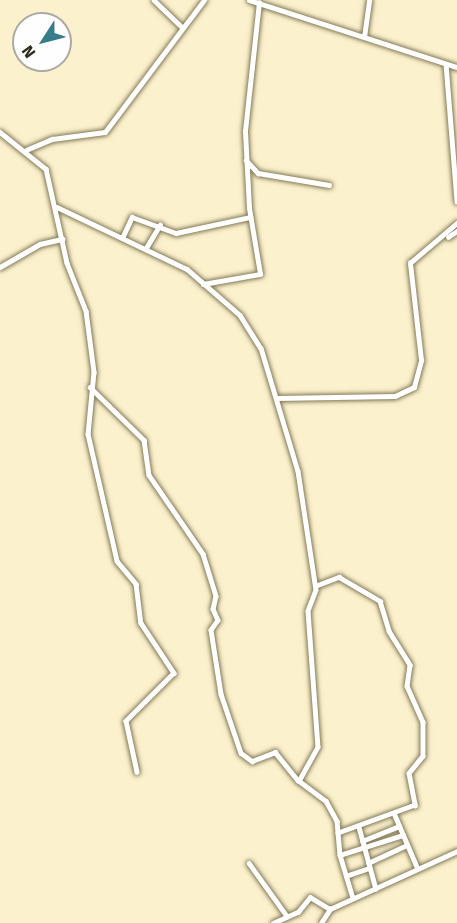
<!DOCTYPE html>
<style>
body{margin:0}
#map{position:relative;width:457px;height:923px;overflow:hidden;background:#fbf1cc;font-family:"Fira Sans",sans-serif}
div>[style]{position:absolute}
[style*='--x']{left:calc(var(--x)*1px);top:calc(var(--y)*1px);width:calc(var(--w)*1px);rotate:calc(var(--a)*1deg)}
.roads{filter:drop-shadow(0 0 2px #837a58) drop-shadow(0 0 2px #837a58)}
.minor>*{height:4.5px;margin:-2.25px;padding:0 2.25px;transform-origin:2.25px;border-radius:2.25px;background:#fff}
span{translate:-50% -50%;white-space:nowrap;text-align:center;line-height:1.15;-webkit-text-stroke:5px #fefefe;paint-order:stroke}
.north{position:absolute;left:12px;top:12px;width:60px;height:60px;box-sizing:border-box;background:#fefefe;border:2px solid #abaaa4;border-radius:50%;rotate:234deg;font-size:16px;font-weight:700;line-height:24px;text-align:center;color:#2f2b1d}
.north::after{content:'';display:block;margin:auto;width:21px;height:27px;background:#377c89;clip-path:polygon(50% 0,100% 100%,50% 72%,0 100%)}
</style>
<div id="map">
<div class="roads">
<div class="minor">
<i style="--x:154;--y:0;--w:37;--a:44"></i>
<i style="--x:249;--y:0;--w:219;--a:17.9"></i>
<i style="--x:364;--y:37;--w:37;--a:-82"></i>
<i style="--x:446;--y:64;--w:138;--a:85.4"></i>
<i style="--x:0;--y:132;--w:59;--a:38.8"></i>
<i style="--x:46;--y:169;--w:96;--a:77.4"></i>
<i style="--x:67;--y:263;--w:52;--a:68.4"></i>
<i style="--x:86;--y:311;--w:62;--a:82.5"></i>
<i style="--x:94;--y:372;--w:62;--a:95.5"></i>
<i style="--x:88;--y:434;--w:130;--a:77.1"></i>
<i style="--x:117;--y:561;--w:30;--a:50"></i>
<i style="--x:136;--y:584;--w:39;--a:83"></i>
<i style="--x:141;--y:623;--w:60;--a:56.6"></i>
<i style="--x:174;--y:673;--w:68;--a:135"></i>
<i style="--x:126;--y:721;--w:52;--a:77.8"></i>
<i style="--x:26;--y:150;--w:28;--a:-23"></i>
<i style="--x:52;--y:139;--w:53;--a:-7.5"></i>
<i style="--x:105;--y:132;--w:165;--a:-53.1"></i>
<i style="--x:246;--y:160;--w:18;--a:47"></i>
<i style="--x:258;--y:173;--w:72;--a:9.6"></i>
<i style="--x:57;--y:207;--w:144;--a:25.5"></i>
<i style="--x:187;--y:269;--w:70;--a:41"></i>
<i style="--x:240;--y:315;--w:39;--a:58"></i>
<i style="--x:261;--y:348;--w:128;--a:73.3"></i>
<i style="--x:298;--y:471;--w:120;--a:81.4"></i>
<i style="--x:316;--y:590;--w:22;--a:111"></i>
<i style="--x:308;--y:611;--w:136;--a:85.8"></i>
<i style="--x:318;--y:747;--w:39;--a:119"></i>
<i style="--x:123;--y:236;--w:21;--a:-65"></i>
<i style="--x:132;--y:217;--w:47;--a:20"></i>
<i style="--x:176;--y:233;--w:76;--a:-12.2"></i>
<i style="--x:448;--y:237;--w:11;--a:-34"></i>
<i style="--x:146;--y:248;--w:27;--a:-59"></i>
<i style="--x:0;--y:267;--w:46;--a:-29.9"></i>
<i style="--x:40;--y:244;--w:23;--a:-13"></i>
<i style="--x:203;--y:284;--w:58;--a:-10"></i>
<i style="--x:260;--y:274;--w:67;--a:-99.5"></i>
<i style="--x:249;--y:208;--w:77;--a:-93"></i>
<i style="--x:245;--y:131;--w:129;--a:-83.8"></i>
<i style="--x:90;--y:387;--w:76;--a:44.5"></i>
<i style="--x:144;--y:440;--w:35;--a:82"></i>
<i style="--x:149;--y:475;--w:96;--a:55.6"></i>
<i style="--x:203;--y:554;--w:44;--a:72.8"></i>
<i style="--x:216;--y:596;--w:13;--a:103"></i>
<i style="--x:213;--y:609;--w:12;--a:66"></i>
<i style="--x:218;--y:620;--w:12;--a:125"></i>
<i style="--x:211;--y:630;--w:65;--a:81.1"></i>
<i style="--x:221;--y:694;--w:62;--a:71.3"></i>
<i style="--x:241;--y:753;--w:14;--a:36"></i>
<i style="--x:252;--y:761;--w:25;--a:-21"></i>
<i style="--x:275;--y:752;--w:36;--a:51"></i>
<i style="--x:298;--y:780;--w:35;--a:37"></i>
<i style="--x:326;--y:801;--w:23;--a:61"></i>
<i style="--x:337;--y:821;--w:34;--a:85"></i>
<i style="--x:340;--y:855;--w:45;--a:73.2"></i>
<i style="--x:276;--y:398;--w:119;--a:-1"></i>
<i style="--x:395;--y:396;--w:21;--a:-25"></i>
<i style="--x:414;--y:387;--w:28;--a:-75"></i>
<i style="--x:421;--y:360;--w:98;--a:-96.5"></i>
<i style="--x:410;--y:263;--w:62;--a:-40.4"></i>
<i style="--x:315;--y:586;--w:26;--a:-21"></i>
<i style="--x:339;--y:577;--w:48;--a:30.3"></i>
<i style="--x:380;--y:601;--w:31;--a:73"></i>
<i style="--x:389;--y:631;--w:40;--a:58"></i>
<i style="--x:410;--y:665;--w:21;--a:98"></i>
<i style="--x:407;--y:686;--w:39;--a:66"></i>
<i style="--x:423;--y:722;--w:34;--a:90"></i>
<i style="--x:423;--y:756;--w:22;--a:129"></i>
<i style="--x:409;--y:773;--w:33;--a:79"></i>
<i style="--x:415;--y:805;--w:82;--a:160"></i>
<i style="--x:394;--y:813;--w:59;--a:66.9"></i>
<i style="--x:359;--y:827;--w:64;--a:74.7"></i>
<i style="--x:362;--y:841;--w:40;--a:-22"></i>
<i style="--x:340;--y:855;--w:66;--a:-17.6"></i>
<i style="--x:249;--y:863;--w:65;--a:54.4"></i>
<i style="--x:368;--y:863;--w:43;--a:-24.8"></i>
<i style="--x:346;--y:876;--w:24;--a:-19"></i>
<i style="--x:273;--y:923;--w:27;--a:-24"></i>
<i style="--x:298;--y:912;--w:19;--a:-51"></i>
<i style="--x:310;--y:897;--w:23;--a:31"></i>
<i style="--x:330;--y:909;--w:140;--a:-24.5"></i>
<i style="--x:321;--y:923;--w:17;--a:-57"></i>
</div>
</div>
<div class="north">N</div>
</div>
